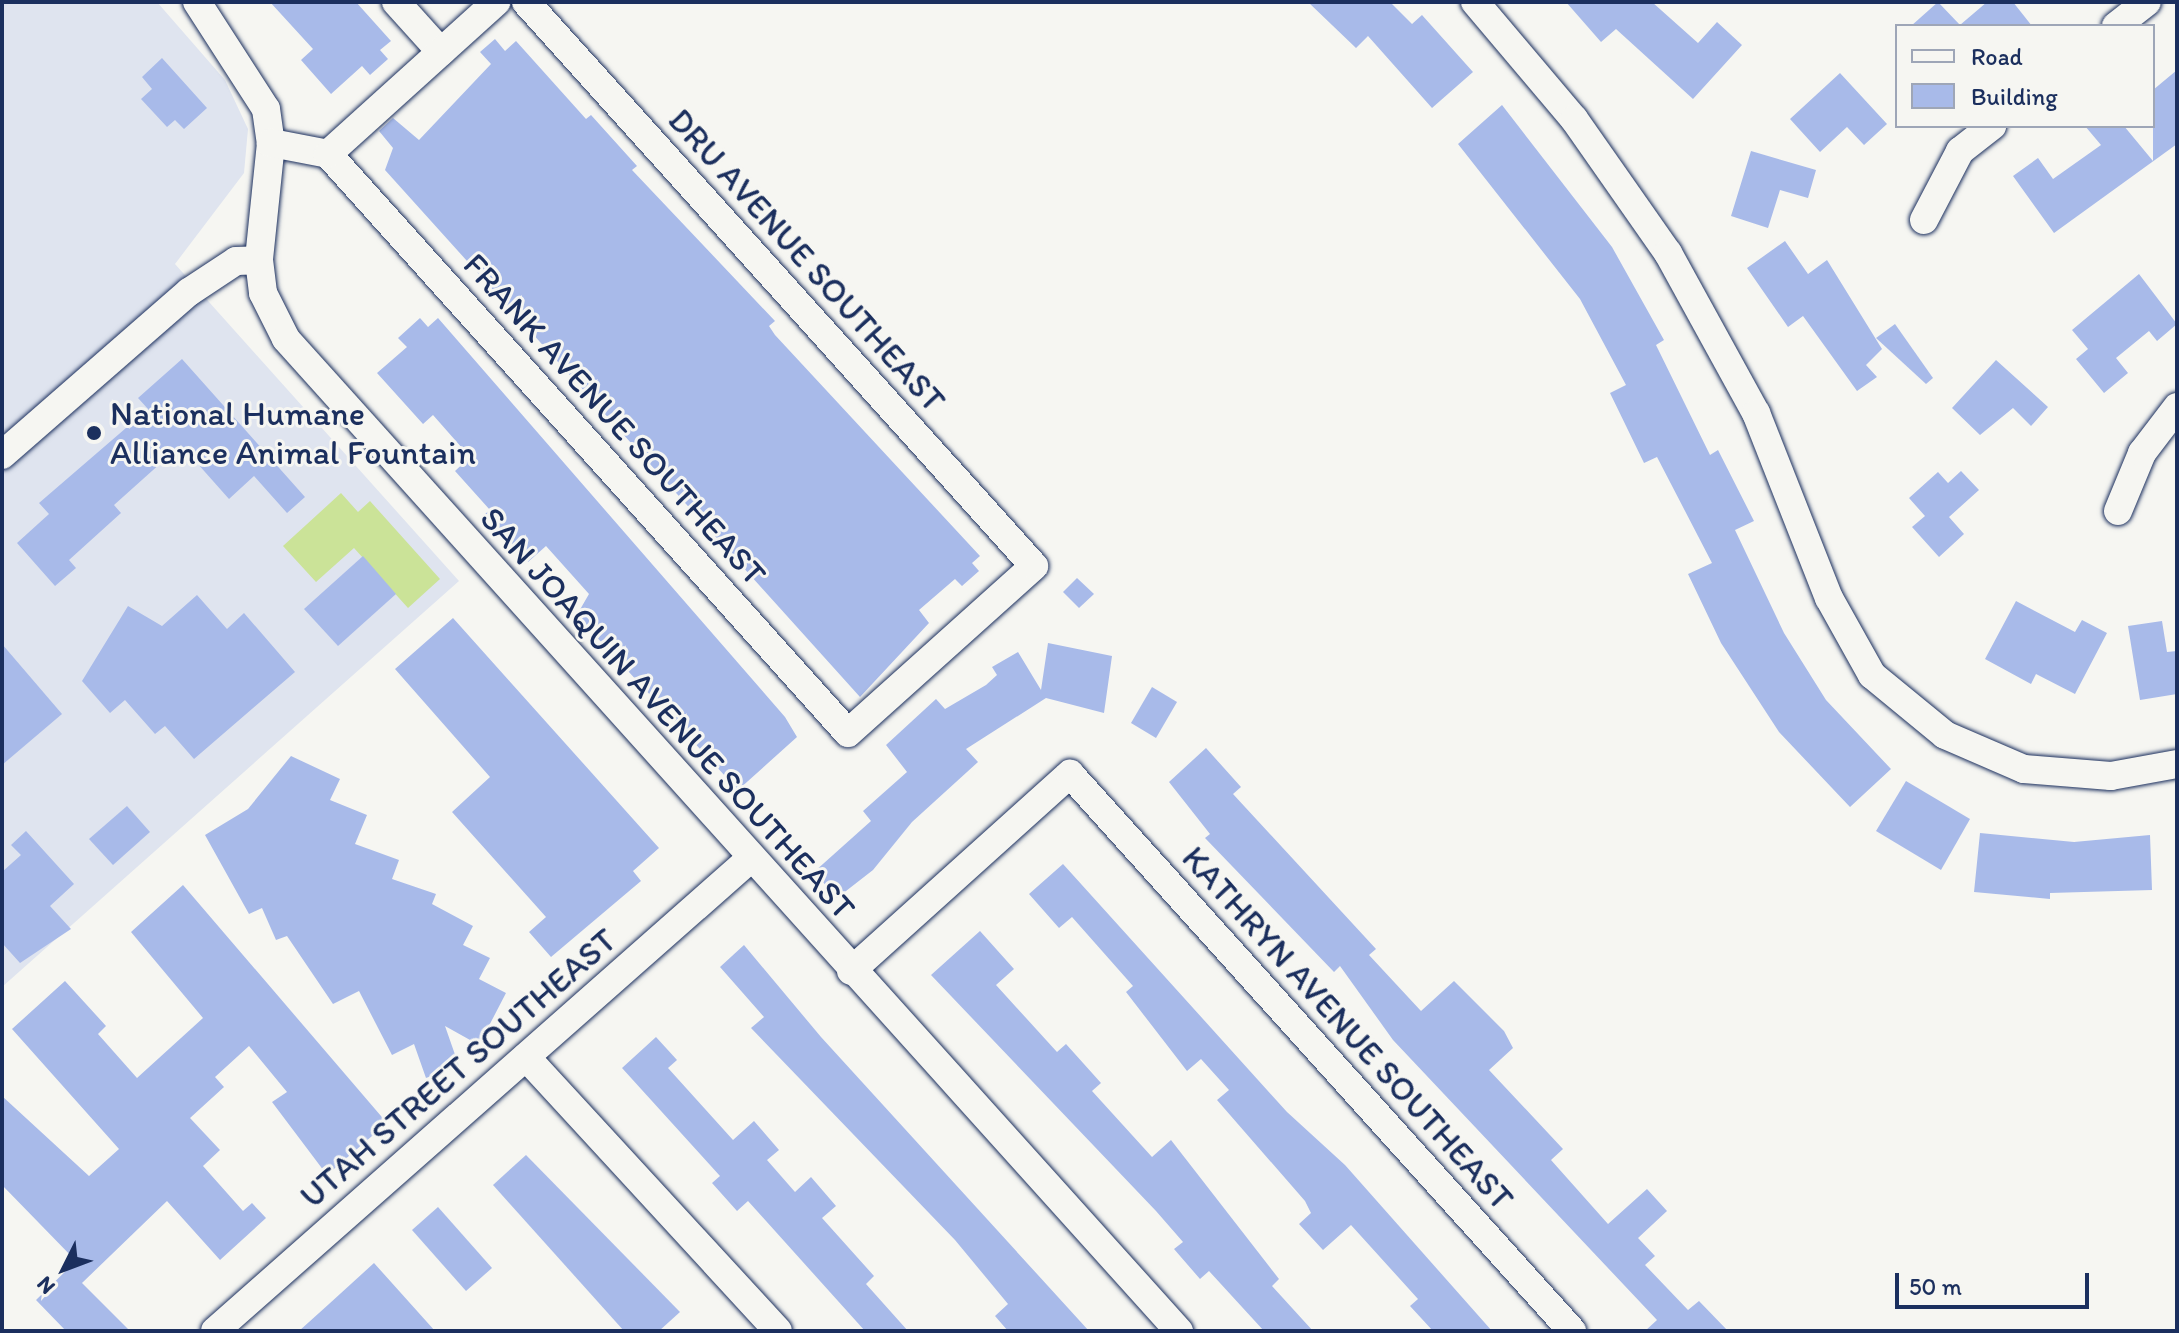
<!DOCTYPE html>
<style>
body{margin:0}
#map{position:relative;width:2179px;height:1333px;overflow:hidden;background:#f6f6f2;font-family:Itim,sans-serif}
div>[style]{position:absolute}
[style*='--x']{left:calc(var(--x)*1px);top:calc(var(--y)*1px);width:calc(var(--w)*1px);rotate:calc(var(--a)*1deg)}
.built>*{inset:0;background:#dfe4ef}
.green>*{inset:0;background:#cbe398}
.building>*{inset:0;background:#a8bae9}
.roads{filter:drop-shadow(0 0 2px #1b2f5e) drop-shadow(0 0 2px #1b2f5e)}
.minor>*{height:28px;margin:-14px;padding:0 14px;transform-origin:14px;border-radius:14px;background:#f6f6f2}
.dots>*{width:22px;height:22px;translate:-50% -50%;box-sizing:border-box;border:4px solid #f6f6f2;border-radius:50%}
span{translate:-50% -50%;white-space:nowrap;text-align:center;line-height:1.15;-webkit-text-stroke:6px #f6f6f2;paint-order:stroke}
.street-label{font-size:34px;color:#1b2f5e}
.poi-label{font-size:34px;color:#1b2f5e}
.left{translate:0 -50%;text-align:left}
.frame{position:absolute;inset:0;border:4px solid #1b2f5e;pointer-events:none}
.legend{position:absolute;left:1895px;top:24px;width:260px;height:104px;box-sizing:border-box;background:#f6f6f2;border:2px solid #9ea6b7;margin:0;padding:10px 14px;list-style:none;font-size:24px;color:#1b2f5e}
.legend li{display:flex;align-items:center;gap:16px;height:40px}
.legend b{width:40px;border:2px solid #9ea6b7}
.north{position:absolute;left:24px;top:1229px;width:80px;height:80px;-webkit-text-stroke:6px #f6f6f2;paint-order:stroke;rotate:228deg;font-size:22px;font-weight:700;line-height:32px;text-align:center;color:#1b2f5e}
.north::after{content:'';display:block;margin:auto;width:28px;height:36px;background:#1b2f5e;clip-path:polygon(50% 0,100% 100%,50% 72%,0 100%)}
.scale{position:absolute;left:1895px;top:1273px;width:194px;height:36px;box-sizing:border-box;border:4px solid #1b2f5e;border-top:0;padding-left:10px;font-size:24px;line-height:28px;white-space:nowrap;color:#1b2f5e;-webkit-text-stroke:6px #f6f6f2;paint-order:stroke}
</style>
<div id="map">
<div class="built">
<i style="clip-path:polygon(2px 2px,157px 2px,225px 80px,248px 129px,244px 173px,175px 264px,459px 581px,2px 987px)"></i>
</div>
<div class="green">
<i style="clip-path:polygon(341px 493px,358px 512px,370px 501px,440px 579px,408px 608px,354px 548px,316px 582px,283px 546px)"></i>
</div>
<div class="building">
<i style="clip-path:polygon(270px 2px,356px 2px,391px 41px,380px 50px,388px 59px,370px 75px,362px 66px,331px 94px,301px 60px,313px 49px)"></i>
<i style="clip-path:polygon(1308px 2px,1390px 2px,1412px 24px,1422px 15px,1473px 72px,1432px 108px,1368px 36px,1356px 48px)"></i>
<i style="clip-path:polygon(1566px 2px,1652px 2px,1698px 43px,1717px 22px,1742px 45px,1693px 99px,1616px 29px,1601px 42px)"></i>
<i style="clip-path:polygon(1938px 2px,1960px 25px,1987px 2px,2013px 2px,2032px 26px,1911px 26px)"></i>
<i style="clip-path:polygon(495px 39px,505px 51px,516px 41px,586px 119px,591px 115px,637px 166px,632px 170px,775px 321px,769px 326px,775px 335px,980px 556px,972px 563px,979px 571px,962px 586px,955px 579px,919px 610px,929px 623px,860px 697px,385px 170px,393px 148px,379px 131px,393px 118px,419px 140px,491px 64px,480px 52px)"></i>
<i style="clip-path:polygon(162px 58px,207px 108px,184px 129px,175px 120px,167px 127px,141px 99px,152px 89px,142px 77px)"></i>
<i style="clip-path:polygon(2177px 70px,2177px 144px,2054px 233px,2013px 176px,2038px 158px,2053px 179px,2101px 145px,2085px 126px,2124px 126px,2153px 161px,2153px 90px)"></i>
<i style="clip-path:polygon(1840px 73px,1887px 124px,1864px 145px,1847px 127px,1820px 152px,1790px 119px)"></i>
<i style="clip-path:polygon(1502px 105px,1612px 247px,1664px 340px,1656px 345px,1710px 455px,1718px 450px,1754px 521px,1735px 530px,1784px 633px,1826px 700px,1891px 769px,1850px 807px,1779px 732px,1721px 643px,1688px 574px,1712px 563px,1657px 457px,1644px 463px,1610px 393px,1626px 385px,1580px 299px,1458px 144px)"></i>
<i style="clip-path:polygon(1751px 151px,1816px 170px,1808px 198px,1780px 190px,1768px 228px,1731px 216px)"></i>
<i style="clip-path:polygon(1785px 241px,1808px 274px,1827px 260px,1882px 349px,1866px 365px,1877px 377px,1857px 391px,1803px 316px,1788px 327px,1747px 268px)"></i>
<i style="clip-path:polygon(2139px 274px,2177px 324px,2157px 341px,2149px 331px,2116px 358px,2128px 373px,2104px 393px,2076px 359px,2088px 349px,2072px 330px)"></i>
<i style="clip-path:polygon(420px 318px,428px 327px,438px 318px,785px 717px,797px 737px,738px 790px,591px 631px,578px 613px,589px 594px,546px 546px,528px 562px,485px 514px,490px 510px,455px 471px,470px 457px,433px 415px,423px 424px,377px 373px,407px 347px,398px 338px)"></i>
<i style="clip-path:polygon(1895px 324px,1933px 378px,1926px 384px,1876px 338px)"></i>
<i style="clip-path:polygon(182px 359px,305px 497px,287px 513px,254px 476px,229px 499px,181px 445px,114px 505px,121px 513px,69px 560px,76px 568px,55px 586px,17px 543px,49px 514px,39px 503px,148px 409px,138px 398px)"></i>
<i style="clip-path:polygon(1996px 360px,2048px 407px,2031px 426px,2013px 408px,1980px 435px,1952px 408px)"></i>
<i style="clip-path:polygon(1961px 471px,1979px 490px,1949px 517px,1964px 534px,1939px 557px,1912px 527px,1925px 516px,1909px 498px,1938px 472px,1948px 483px)"></i>
<i style="clip-path:polygon(363px 556px,396px 594px,338px 646px,304px 609px)"></i>
<i style="clip-path:polygon(1077px 578px,1094px 594px,1079px 608px,1063px 592px)"></i>
<i style="clip-path:polygon(197px 595px,227px 629px,244px 613px,295px 672px,194px 759px,165px 726px,155px 734px,125px 700px,110px 713px,82px 681px,128px 606px,162px 626px)"></i>
<i style="clip-path:polygon(2016px 601px,2075px 632px,2082px 620px,2107px 633px,2075px 694px,2036px 674px,2031px 684px,1985px 659px)"></i>
<i style="clip-path:polygon(453px 618px,659px 848px,633px 871px,641px 881px,551px 957px,529px 932px,546px 917px,452px 812px,490px 777px,395px 669px)"></i>
<i style="clip-path:polygon(2162px 621px,2167px 652px,2177px 651px,2177px 694px,2140px 700px,2128px 626px)"></i>
<i style="clip-path:polygon(1048px 643px,1112px 656px,1104px 713px,1046px 698px,966px 749px,978px 762px,912px 822px,873px 870px,837px 898px,814px 872px,871px 821px,863px 811px,907px 772px,886px 745px,936px 699px,945px 709px,986px 685px,997px 675px,992px 667px,1018px 652px,1041px 690px)"></i>
<i style="clip-path:polygon(2px 644px,62px 714px,2px 765px)"></i>
<i style="clip-path:polygon(1152px 687px,1177px 702px,1156px 738px,1131px 723px)"></i>
<i style="clip-path:polygon(1206px 748px,1241px 787px,1233px 794px,1376px 949px,1369px 955px,1421px 1011px,1454px 981px,1504px 1031px,1513px 1048px,1489px 1070px,1563px 1149px,1551px 1160px,1608px 1224px,1647px 1189px,1667px 1211px,1638px 1238px,1655px 1256px,1645px 1265px,1688px 1310px,1699px 1301px,1728px 1331px,1645px 1331px,1657px 1320px,1393px 1040px,1340px 966px,1334px 972px,1205px 838px,1210px 834px,1169px 782px)"></i>
<i style="clip-path:polygon(291px 756px,340px 779px,330px 800px,367px 815px,355px 844px,399px 860px,392px 879px,436px 894px,432px 904px,473px 926px,463px 945px,490px 958px,479px 979px,506px 993px,479px 1045px,445px 1026px,459px 1066px,426px 1078px,414px 1044px,392px 1055px,359px 991px,333px 1004px,287px 936px,276px 940px,262px 908px,249px 914px,205px 835px,248px 809px)"></i>
<i style="clip-path:polygon(1906px 781px,1970px 819px,1941px 870px,1876px 831px)"></i>
<i style="clip-path:polygon(127px 806px,150px 832px,113px 865px,89px 839px)"></i>
<i style="clip-path:polygon(26px 831px,74px 884px,50px 906px,71px 929px,20px 963px,2px 943px,2px 872px,21px 855px,11px 845px)"></i>
<i style="clip-path:polygon(1980px 833px,2074px 842px,2150px 835px,2152px 890px,2050px 893px,2050px 899px,1974px 892px)"></i>
<i style="clip-path:polygon(1063px 864px,1287px 1112px,1345px 1165px,1492px 1331px,1433px 1331px,1410px 1306px,1418px 1299px,1351px 1225px,1323px 1250px,1299px 1224px,1311px 1213px,1305px 1201px,1217px 1100px,1229px 1090px,1201px 1059px,1187px 1071px,1126px 992px,1133px 986px,1072px 917px,1059px 928px,1029px 894px)"></i>
<i style="clip-path:polygon(183px 885px,387px 1123px,327px 1175px,272px 1102px,287px 1092px,249px 1046px,215px 1077px,224px 1087px,190px 1118px,220px 1150px,203px 1166px,243px 1211px,252px 1203px,266px 1218px,220px 1260px,167px 1201px,82px 1283px,130px 1331px,66px 1331px,36px 1300px,76px 1261px,2px 1185px,2px 1096px,89px 1176px,119px 1149px,12px 1029px,65px 981px,106px 1026px,98px 1034px,137px 1078px,203px 1018px,131px 932px)"></i>
<i style="clip-path:polygon(980px 931px,1014px 969px,996px 985px,1057px 1052px,1066px 1044px,1101px 1083px,1092px 1091px,1152px 1157px,1171px 1140px,1279px 1279px,1272px 1286px,1313px 1331px,1264px 1331px,1209px 1271px,1200px 1279px,1174px 1249px,1183px 1242px,1156px 1211px,931px 975px)"></i>
<i style="clip-path:polygon(744px 945px,821px 1037px,1089px 1331px,1008px 1331px,995px 1316px,1008px 1304px,955px 1240px,751px 1028px,764px 1017px,720px 967px)"></i>
<i style="clip-path:polygon(656px 1037px,677px 1060px,668px 1068px,733px 1140px,754px 1121px,779px 1150px,767px 1160px,795px 1192px,811px 1177px,836px 1206px,822px 1218px,874px 1276px,866px 1284px,908px 1331px,865px 1331px,748px 1201px,737px 1211px,712px 1183px,720px 1176px,622px 1068px)"></i>
<i style="clip-path:polygon(526px 1155px,680px 1312px,659px 1331px,624px 1331px,493px 1185px)"></i>
<i style="clip-path:polygon(438px 1207px,492px 1268px,466px 1291px,412px 1230px)"></i>
<i style="clip-path:polygon(374px 1263px,435px 1331px,299px 1331px,329px 1304px)"></i>
</div>
<div class="roads">
<div class="minor">
<i style="--x:197;--y:2;--w:127;--a:57.2"></i>
<i style="--x:266;--y:109;--w:34;--a:82"></i>
<i style="--x:271;--y:143;--w:118;--a:95.9"></i>
<i style="--x:259;--y:260;--w:33;--a:83"></i>
<i style="--x:263;--y:293;--w:51;--a:63.4"></i>
<i style="--x:286;--y:339;--w:1335;--a:48.01"></i>
<i style="--x:396;--y:2;--w:67;--a:48"></i>
<i style="--x:1475;--y:2;--w:153;--a:49.8"></i>
<i style="--x:1574;--y:119;--w:164;--a:55"></i>
<i style="--x:1668;--y:253;--w:183;--a:61.2"></i>
<i style="--x:1756;--y:413;--w:199;--a:68.5"></i>
<i style="--x:1829;--y:598;--w:88;--a:60.8"></i>
<i style="--x:1872;--y:675;--w:94;--a:39.4"></i>
<i style="--x:1945;--y:735;--w:86;--a:23.3"></i>
<i style="--x:2024;--y:769;--w:87;--a:4.6"></i>
<i style="--x:2111;--y:776;--w:67;--a:-10.3"></i>
<i style="--x:2116;--y:26;--w:39;--a:-38"></i>
<i style="--x:271;--y:143;--w:58;--a:10.9"></i>
<i style="--x:328;--y:154;--w:778;--a:48.07"></i>
<i style="--x:848;--y:733;--w:250;--a:-41.9"></i>
<i style="--x:1034;--y:566;--w:759;--a:-132.01"></i>
<i style="--x:328;--y:154;--w:227;--a:-42.1"></i>
<i style="--x:1924;--y:220;--w:78;--a:-62.4"></i>
<i style="--x:1960;--y:151;--w:41;--a:-38"></i>
<i style="--x:2;--y:455;--w:248;--a:-41.1"></i>
<i style="--x:189;--y:292;--w:56;--a:-33.4"></i>
<i style="--x:236;--y:261;--w:23;--a:-2"></i>
<i style="--x:2118;--y:511;--w:63;--a:-67.5"></i>
<i style="--x:2142;--y:453;--w:58;--a:-52.7"></i>
<i style="--x:851;--y:971;--w:295;--a:-42"></i>
<i style="--x:1070;--y:774;--w:750;--a:47.97"></i>
<i style="--x:526;--y:1057;--w:372;--a:47.4"></i>
<i style="--x:215;--y:1331;--w:713;--a:-41.42"></i>
</div>
</div>
<div class="dots">
<i style="left:94px;top:433px;background:#1b2f5e"></i>
</div>
<div class="street-label">
<span style="left:807px;top:260px;rotate:48deg">DRU AVENUE SOUTHEAST</span>
<span style="left:615px;top:419px;rotate:48deg">FRANK AVENUE SOUTHEAST</span>
<span style="left:668px;top:713px;rotate:48deg">SAN JOAQUIN AVENUE SOUTHEAST</span>
<span style="left:1348px;top:1028px;rotate:48deg">KATHRYN AVENUE SOUTHEAST</span>
<span style="left:458px;top:1068px;rotate:-41deg">UTAH STREET SOUTHEAST</span>
</div>
<div class="poi-label">
<span class="left" style="left:110px;top:433px">National Humane<br>Alliance Animal Fountain</span>
</div>
<div class="frame"></div>
<ul class="legend">
<li><b style="height:10px;background:#f6f6f2"></b>Road</li>
<li><b style="height:22px;background:#a8bae9"></b>Building</li>
</ul>
<div class="north">N</div>
<div class="scale">50 m</div>
</div>
